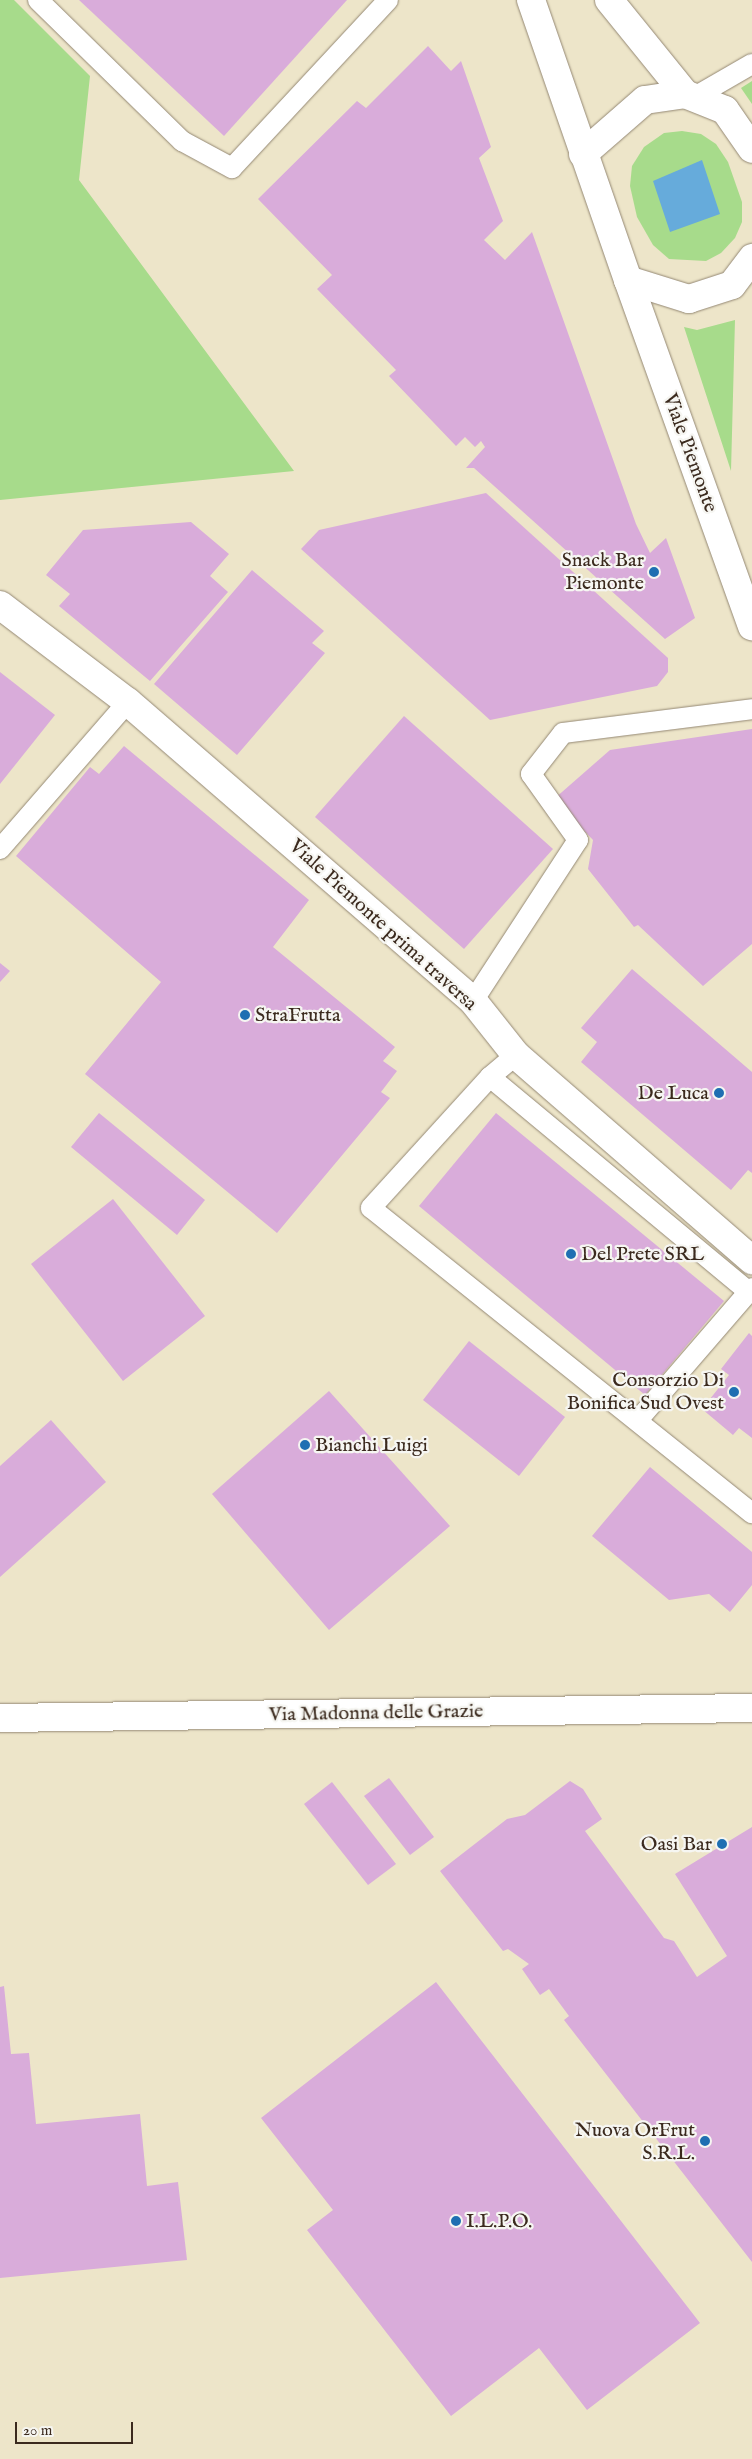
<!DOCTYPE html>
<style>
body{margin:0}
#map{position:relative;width:752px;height:2459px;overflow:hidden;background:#ede5c9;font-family:"IM FELL English",serif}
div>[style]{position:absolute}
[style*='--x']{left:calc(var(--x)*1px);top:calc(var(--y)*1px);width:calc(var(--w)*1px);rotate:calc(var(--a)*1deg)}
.green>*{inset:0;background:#a7db8b}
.water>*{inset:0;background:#66abdb}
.building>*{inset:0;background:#d9acda}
.roads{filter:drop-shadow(0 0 1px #948874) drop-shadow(0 0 1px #948874)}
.service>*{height:20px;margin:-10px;padding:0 10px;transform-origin:10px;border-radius:10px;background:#fff}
.minor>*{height:28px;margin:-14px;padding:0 14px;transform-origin:14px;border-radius:14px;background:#fff}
.tertiary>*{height:28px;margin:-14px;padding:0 14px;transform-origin:14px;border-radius:14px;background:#fff}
.dots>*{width:14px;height:14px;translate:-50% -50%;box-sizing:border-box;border:2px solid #f6f6f2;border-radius:50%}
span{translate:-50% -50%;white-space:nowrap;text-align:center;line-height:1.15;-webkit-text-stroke:4.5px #f6f6f2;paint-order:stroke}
.street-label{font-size:20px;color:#3b2a1e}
.poi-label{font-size:20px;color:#3b2a1e}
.right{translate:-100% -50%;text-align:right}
.left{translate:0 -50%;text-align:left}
.scale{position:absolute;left:15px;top:2422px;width:118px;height:22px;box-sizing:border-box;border:2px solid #3b2a1e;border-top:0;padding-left:6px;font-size:15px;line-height:18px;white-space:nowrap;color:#3b2a1e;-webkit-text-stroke:4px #f6f6f2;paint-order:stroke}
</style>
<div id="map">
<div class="green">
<i style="clip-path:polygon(0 0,14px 0,90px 76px,79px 180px,294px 471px,0 500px)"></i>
<i style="clip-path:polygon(752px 81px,752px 104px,741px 88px)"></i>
<i style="clip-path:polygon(682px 131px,701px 134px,716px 144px,728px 162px,742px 202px,742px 222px,735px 238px,721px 253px,706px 261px,669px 259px,653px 245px,637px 217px,630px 186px,632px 166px,644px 147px,664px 133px)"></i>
<i style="clip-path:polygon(735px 320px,731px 471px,684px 327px,697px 330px)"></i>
</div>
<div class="water">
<i style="clip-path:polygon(702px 160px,720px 214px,670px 232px,653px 181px)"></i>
</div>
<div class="building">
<i style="clip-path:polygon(79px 0,347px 0,224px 136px)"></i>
<i style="clip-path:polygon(428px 46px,451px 71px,461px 61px,491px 147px,479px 158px,503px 221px,484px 240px,505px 260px,532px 232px,636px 524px,650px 553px,666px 538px,695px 618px,665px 639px,474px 468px,466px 468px,485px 447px,481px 441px,475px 447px,465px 437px,456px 446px,389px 376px,396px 370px,317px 289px,332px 275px,258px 199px,357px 101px,366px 108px)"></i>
<i style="clip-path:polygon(486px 493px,668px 658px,668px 672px,657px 686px,490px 720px,301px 549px,319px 530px)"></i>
<i style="clip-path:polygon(191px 522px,229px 554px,210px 576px,228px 592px,150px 681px,59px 606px,70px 594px,46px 575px,83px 530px)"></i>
<i style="clip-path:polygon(252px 570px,324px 631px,312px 643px,325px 653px,237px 755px,154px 684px)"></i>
<i style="clip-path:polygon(0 672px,55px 715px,0 784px)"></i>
<i style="clip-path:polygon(404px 716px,553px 849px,464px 949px,315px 817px)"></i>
<i style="clip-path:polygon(752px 729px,752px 944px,703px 986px,638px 925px,634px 927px,588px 869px,593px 840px,554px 799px,610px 750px)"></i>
<i style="clip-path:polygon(124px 746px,309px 900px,273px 947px,395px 1047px,383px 1061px,397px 1071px,381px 1092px,390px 1098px,277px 1233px,85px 1074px,161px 982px,16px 856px,90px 767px,99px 774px)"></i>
<i style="clip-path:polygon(0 963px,10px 971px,0 982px)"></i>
<i style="clip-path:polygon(632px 969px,752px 1072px,752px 1173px,748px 1170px,731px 1190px,581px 1062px,597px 1042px,581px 1028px)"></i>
<i style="clip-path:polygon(99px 1113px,205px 1200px,177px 1235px,71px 1147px)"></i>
<i style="clip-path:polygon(496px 1113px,724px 1301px,645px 1395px,419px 1206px)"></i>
<i style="clip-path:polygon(113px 1199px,205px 1316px,123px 1381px,31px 1264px)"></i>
<i style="clip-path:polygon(749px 1333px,752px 1336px,752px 1438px,739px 1428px,733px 1435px,702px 1409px,729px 1375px,721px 1369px)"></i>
<i style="clip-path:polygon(469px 1341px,565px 1417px,519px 1476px,423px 1400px)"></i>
<i style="clip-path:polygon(329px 1391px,450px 1526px,329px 1630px,212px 1494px)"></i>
<i style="clip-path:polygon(51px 1420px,106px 1482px,0 1577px,0 1466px)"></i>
<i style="clip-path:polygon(650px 1467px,752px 1552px,752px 1585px,730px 1612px,709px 1594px,669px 1600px,592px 1536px)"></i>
<i style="clip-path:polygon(389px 1778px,434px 1837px,410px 1855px,364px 1796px)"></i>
<i style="clip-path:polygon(570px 1781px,583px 1789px,602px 1819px,585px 1831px,664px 1938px,674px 1941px,697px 1977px,727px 1956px,675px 1874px,752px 1827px,752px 2262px,564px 2020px,569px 2016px,549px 1989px,540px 1995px,522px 1969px,529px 1964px,508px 1949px,503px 1951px,440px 1871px,507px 1819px,525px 1815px)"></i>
<i style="clip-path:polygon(332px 1782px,396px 1864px,368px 1885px,304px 1804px)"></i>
<i style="clip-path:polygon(436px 1982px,700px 2323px,587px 2410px,539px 2348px,451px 2416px,307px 2230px,333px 2210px,261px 2118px)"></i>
<i style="clip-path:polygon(4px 1986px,11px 2054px,29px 2053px,36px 2124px,140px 2114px,147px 2186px,178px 2182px,187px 2260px,0 2278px,0 1987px)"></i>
</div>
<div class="roads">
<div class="service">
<i style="--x:38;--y:0;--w:202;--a:44.4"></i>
<i style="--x:182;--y:141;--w:57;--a:28.4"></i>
<i style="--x:232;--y:168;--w:229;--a:-47.1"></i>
<i style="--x:693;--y:98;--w:68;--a:-30"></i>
<i style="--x:0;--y:849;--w:195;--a:-49"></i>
<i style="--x:473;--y:1001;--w:192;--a:-56.9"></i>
<i style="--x:578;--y:840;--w:81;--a:-125.5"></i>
<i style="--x:531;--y:774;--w:52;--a:-52"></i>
<i style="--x:563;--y:733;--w:191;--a:-7.2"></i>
<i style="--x:516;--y:1055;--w:34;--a:140"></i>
<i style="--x:490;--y:1077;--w:177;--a:132.3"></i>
<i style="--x:371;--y:1208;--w:488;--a:38.7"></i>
<i style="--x:490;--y:1077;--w:335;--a:39.7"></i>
<i style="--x:638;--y:1420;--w:174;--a:-49.2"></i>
</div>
<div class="minor">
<i style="--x:0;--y:605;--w:161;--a:37.2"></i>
<i style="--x:128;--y:702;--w:457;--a:40.9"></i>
<i style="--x:473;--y:1001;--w:69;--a:51.5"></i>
<i style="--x:516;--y:1055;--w:313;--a:41"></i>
</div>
<div class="tertiary">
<i style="--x:531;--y:0;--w:296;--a:70.9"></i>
<i style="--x:628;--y:280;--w:64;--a:17.3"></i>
<i style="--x:689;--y:299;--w:45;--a:-18"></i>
<i style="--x:732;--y:285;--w:34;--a:-53"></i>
<i style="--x:609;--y:0;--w:121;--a:51"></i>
<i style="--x:583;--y:154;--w:82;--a:-41.1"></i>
<i style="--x:645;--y:100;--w:40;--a:-8.5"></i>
<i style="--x:685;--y:94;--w:43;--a:21.8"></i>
<i style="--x:725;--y:110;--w:47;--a:55.3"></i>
<i style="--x:628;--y:280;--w:368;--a:70.3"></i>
<i style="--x:0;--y:1718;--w:752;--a:-0.76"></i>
</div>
</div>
<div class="dots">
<i style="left:654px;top:572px;background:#1f6fb2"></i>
<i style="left:245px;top:1015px;background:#1f6fb2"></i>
<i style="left:719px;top:1093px;background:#1f6fb2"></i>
<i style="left:571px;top:1254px;background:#1f6fb2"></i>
<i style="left:734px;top:1392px;background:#1f6fb2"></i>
<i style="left:305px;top:1445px;background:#1f6fb2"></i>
<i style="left:722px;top:1844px;background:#1f6fb2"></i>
<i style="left:705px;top:2141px;background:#1f6fb2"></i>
<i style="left:456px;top:2221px;background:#1f6fb2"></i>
</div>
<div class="street-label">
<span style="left:690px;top:453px;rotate:70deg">Viale Piemonte</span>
<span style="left:383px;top:925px;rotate:42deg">Viale Piemonte prima traversa</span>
<span style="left:376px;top:1713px;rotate:-1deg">Via Madonna delle Grazie</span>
</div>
<div class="poi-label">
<span class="right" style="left:644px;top:572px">Snack Bar<br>Piemonte</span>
<span class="left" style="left:255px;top:1015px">StraFrutta</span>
<span class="right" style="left:709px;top:1093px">De Luca</span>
<span class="left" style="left:581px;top:1254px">Del Prete SRL</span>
<span class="right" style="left:724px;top:1392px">Consorzio Di<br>Bonifica Sud Ovest</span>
<span class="left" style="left:315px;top:1445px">Bianchi Luigi</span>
<span class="right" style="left:712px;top:1844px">Oasi Bar</span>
<span class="right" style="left:695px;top:2142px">Nuova OrFrut<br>S.R.L.</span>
<span class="left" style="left:466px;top:2221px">I.L.P.O.</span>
</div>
<div class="scale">20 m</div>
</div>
